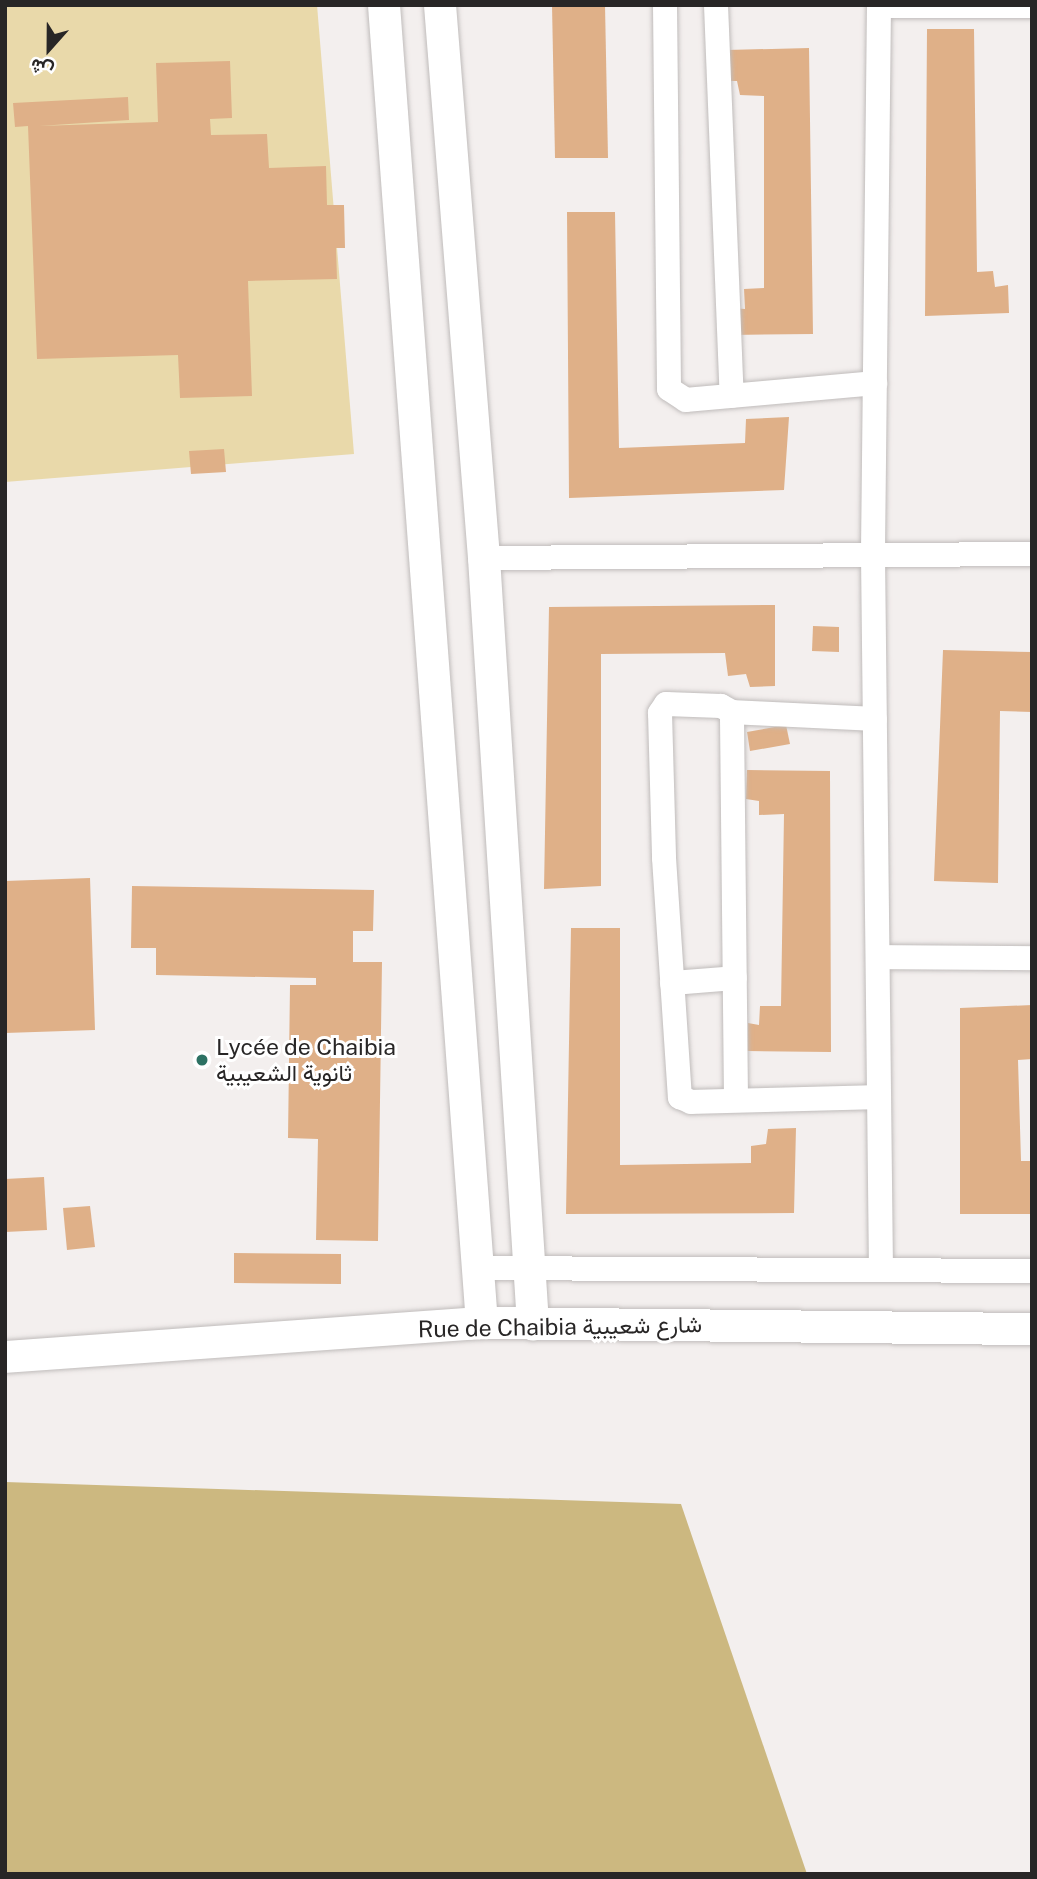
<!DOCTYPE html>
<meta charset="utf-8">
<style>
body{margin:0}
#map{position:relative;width:1037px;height:1879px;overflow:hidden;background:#f3efee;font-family:"Public Sans",Vazirmatn,sans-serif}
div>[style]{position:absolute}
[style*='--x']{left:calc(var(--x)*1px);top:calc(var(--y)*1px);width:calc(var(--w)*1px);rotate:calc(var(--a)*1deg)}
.green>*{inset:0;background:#e9d9aa}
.forest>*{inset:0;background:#ccb880}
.building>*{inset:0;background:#dfb088}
.roads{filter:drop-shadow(0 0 2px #c0bcbb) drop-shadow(0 0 2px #c0bcbb)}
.minor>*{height:24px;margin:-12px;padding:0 12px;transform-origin:12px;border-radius:12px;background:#fff}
.tertiary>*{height:32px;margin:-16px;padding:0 16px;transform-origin:16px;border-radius:16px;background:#fff}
.dots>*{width:19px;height:19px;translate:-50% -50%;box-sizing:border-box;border:4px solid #fff;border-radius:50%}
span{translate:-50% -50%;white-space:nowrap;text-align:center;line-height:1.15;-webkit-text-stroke:6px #fff;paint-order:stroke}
.poi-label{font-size:23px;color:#282626}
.left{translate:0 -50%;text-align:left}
.street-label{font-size:23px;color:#282626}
.frame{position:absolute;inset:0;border:7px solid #282626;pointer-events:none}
.north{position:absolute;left:14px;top:14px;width:70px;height:70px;-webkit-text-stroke:5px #fff;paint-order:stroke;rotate:201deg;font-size:19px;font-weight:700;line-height:28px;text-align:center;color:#282626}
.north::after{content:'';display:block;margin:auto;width:24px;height:32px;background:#282626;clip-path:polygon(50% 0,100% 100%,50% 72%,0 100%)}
</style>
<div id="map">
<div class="green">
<i style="clip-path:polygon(5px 5px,317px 5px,354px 454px,5px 482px)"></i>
</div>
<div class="forest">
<i style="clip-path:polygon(5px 1482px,681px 1504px,807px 1874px,5px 1874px)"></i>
</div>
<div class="building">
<i style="clip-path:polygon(552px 5px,605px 5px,608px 158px,555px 158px)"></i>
<i style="clip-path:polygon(927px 29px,974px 29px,977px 272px,993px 271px,995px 287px,1008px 285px,1009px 313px,925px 316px)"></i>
<i style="clip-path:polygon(809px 48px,813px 334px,731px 335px,731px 308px,745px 309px,744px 289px,764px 288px,764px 96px,740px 95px,737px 81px,726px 81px,727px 50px)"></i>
<i style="clip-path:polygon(230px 61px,232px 118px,210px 119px,211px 135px,267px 134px,269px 168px,326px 166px,327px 205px,344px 205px,345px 248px,336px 248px,337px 279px,248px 281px,252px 396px,180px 398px,178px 355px,37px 359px,28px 126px,15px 127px,13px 103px,128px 97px,129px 120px,39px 126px,158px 122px,156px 63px)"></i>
<i style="clip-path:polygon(567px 212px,615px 212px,619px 448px,745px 443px,746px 419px,789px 417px,784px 490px,569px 498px)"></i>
<i style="clip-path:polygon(224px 449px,226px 472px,191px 474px,189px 451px)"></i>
<i style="clip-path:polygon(775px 605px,775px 686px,750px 687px,746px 674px,728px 676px,725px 653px,601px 654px,601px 886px,544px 889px,549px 607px)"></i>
<i style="clip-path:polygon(813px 626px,839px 627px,839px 652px,812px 651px)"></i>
<i style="clip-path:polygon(943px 650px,1032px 652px,1032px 712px,1000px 711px,998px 883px,934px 881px)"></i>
<i style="clip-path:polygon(786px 725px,790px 744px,750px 751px,747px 732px)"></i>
<i style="clip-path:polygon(747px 770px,830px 771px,831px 1052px,747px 1051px,748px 1023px,759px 1025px,760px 1006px,781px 1006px,784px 814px,759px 815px,759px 801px,746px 799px)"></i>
<i style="clip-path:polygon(90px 878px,95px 1030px,5px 1033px,5px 881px)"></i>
<i style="clip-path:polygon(132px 886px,374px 890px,373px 931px,353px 931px,353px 962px,382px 962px,378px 1241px,316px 1240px,318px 1139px,288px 1138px,290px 985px,316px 985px,316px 978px,156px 975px,156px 948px,131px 948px)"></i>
<i style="clip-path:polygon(571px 928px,620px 928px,620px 1165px,751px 1163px,751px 1146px,766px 1144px,768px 1129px,796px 1128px,794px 1213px,566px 1214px)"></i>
<i style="clip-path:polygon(1032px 1005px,1032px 1059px,1018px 1060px,1021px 1161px,1032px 1161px,1032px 1214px,960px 1214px,960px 1008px)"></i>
<i style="clip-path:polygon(44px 1177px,47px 1230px,5px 1232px,5px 1179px)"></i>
<i style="clip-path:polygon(90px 1206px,95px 1247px,67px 1250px,63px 1208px)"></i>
<i style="clip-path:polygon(234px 1253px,341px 1254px,341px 1284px,234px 1283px)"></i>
</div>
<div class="roads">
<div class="minor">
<i style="--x:665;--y:5;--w:384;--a:89.4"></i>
<i style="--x:669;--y:389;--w:20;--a:33"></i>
<i style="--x:686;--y:400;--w:190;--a:-5.1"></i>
<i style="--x:716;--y:5;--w:391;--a:87.7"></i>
<i style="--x:879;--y:5;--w:550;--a:90.63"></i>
<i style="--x:873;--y:555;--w:715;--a:89.36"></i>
<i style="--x:879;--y:6;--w:153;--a:0"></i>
<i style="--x:484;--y:558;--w:548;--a:-0.42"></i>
<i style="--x:732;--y:712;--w:143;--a:2.8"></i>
<i style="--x:878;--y:957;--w:154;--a:0.4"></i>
<i style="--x:672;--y:983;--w:63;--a:-4.5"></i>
<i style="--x:736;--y:1100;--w:388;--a:-90.6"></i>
<i style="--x:732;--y:712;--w:13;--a:-151"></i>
<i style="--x:721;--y:706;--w:55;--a:-177.9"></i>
<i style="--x:666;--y:704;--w:11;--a:124"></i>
<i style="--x:660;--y:713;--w:145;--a:88.4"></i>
<i style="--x:664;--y:858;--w:240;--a:86.2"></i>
<i style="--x:680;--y:1097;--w:12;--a:24"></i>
<i style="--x:691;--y:1102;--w:188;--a:-1.5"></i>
<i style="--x:477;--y:1268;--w:555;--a:0.31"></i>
</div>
<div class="tertiary">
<i style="--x:384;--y:5;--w:1322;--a:85.75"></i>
<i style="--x:440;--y:5;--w:555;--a:85.45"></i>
<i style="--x:484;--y:558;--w:768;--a:86.34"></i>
<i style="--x:5;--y:1357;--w:478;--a:-4.1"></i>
<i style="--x:482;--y:1323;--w:550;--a:0.63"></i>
</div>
</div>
<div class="dots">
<i style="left:202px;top:1060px;background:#2d7163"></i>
</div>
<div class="poi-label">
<span class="left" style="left:216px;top:1060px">Lycée de Chaibia<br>ثانوية الشعيبية</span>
</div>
<div class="street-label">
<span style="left:560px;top:1327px;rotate:-1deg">Rue de Chaibia شارع شعيبية</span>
</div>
<div class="frame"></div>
<div class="north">ش</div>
</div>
